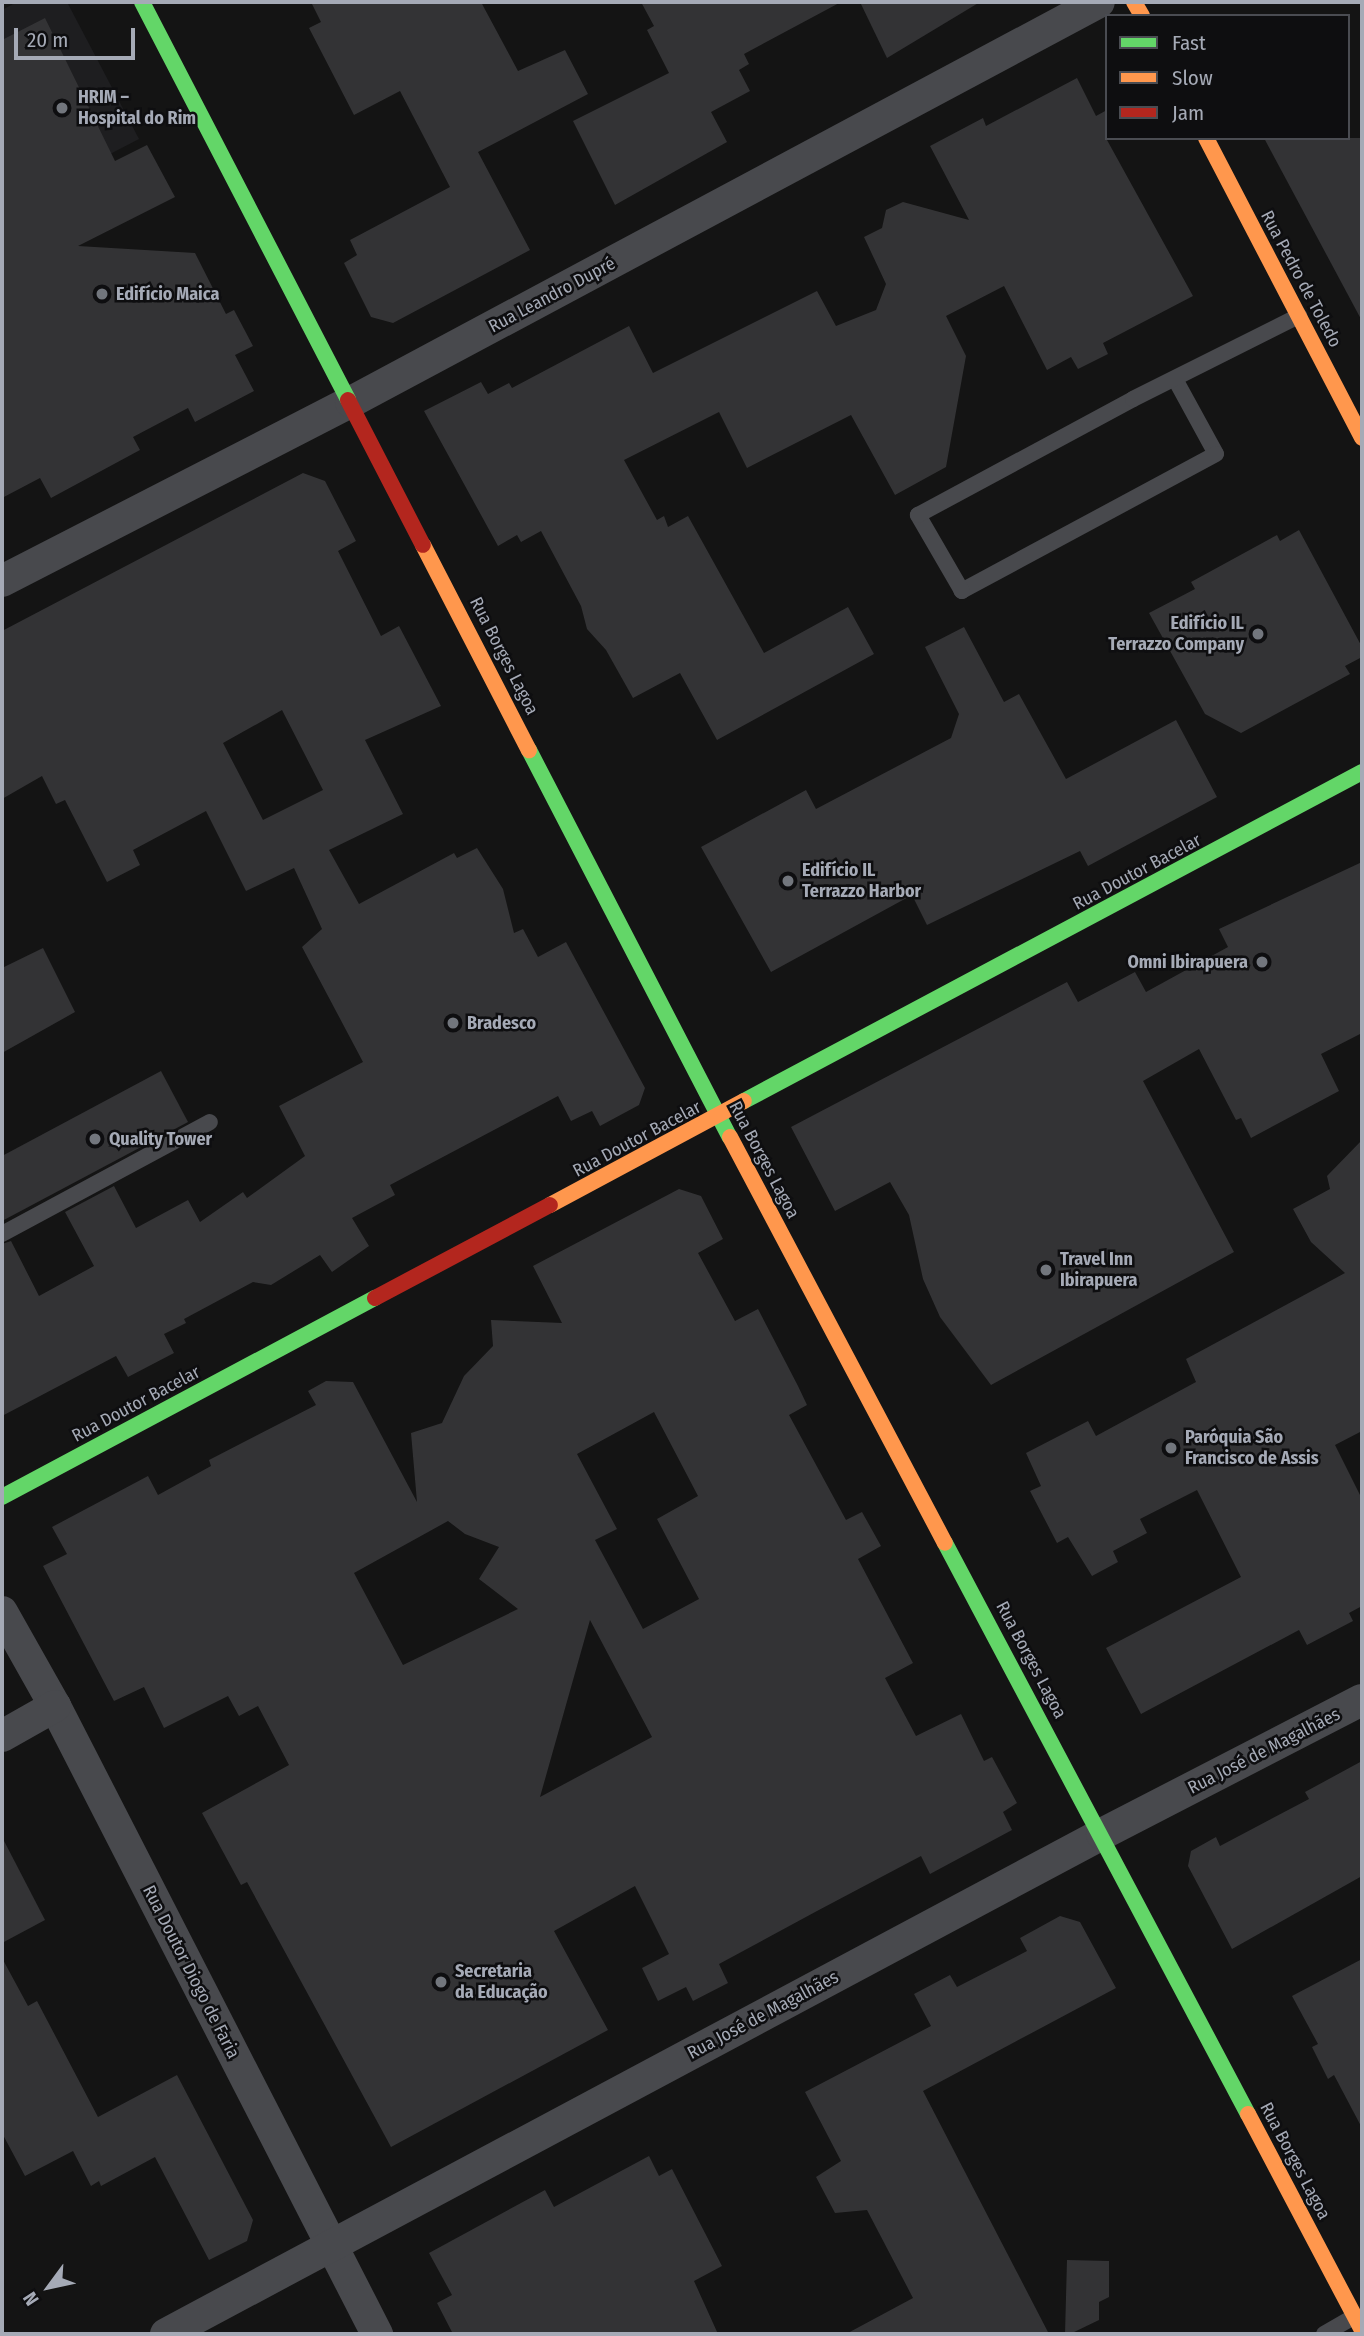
<!DOCTYPE html>
<meta charset="utf-8">
<style>
body{margin:0}
#map{position:relative;width:1364px;height:2336px;overflow:hidden;background:#141414;font-family:"Fira Sans Condensed",sans-serif}
div>[style]{position:absolute}
[style*='--x']{left:calc(var(--x)*1px);top:calc(var(--y)*1px);width:calc(var(--w)*1px);rotate:calc(var(--a)*1deg)}
.built>*{inset:0;background:#1e1e20}
.building>*{inset:0;background:#333335}
.lane>*{height:16px;margin:-8px;padding:0 8px;transform-origin:8px;border-radius:8px;background:#48494d}
.street>*{height:32px;margin:-16px;padding:0 16px;transform-origin:16px;border-radius:16px;background:#48494d}
.fast>*{height:16px;margin:-8px;padding:0 8px;transform-origin:8px;border-radius:8px;background:#63d668}
.slow>*{height:16px;margin:-8px;padding:0 8px;transform-origin:8px;border-radius:8px;background:#ff974d}
.jam>*{height:16px;margin:-8px;padding:0 8px;transform-origin:8px;border-radius:8px;background:#b3261e}
.dots>*{width:19px;height:19px;translate:-50% -50%;box-sizing:border-box;border:4px solid #0e0e10;border-radius:50%}
span{translate:-50% -50%;white-space:nowrap;text-align:center;line-height:1.15;-webkit-text-stroke:5px #0e0e10;paint-order:stroke}
.poi-label{font-size:18px;color:#a5aab6;font-weight:700}
.left{translate:0 -50%;text-align:left}
.right{translate:-100% -50%;text-align:right}
.street-label{font-size:18px;color:#a5aab6}
.frame{position:absolute;inset:0;border:4px solid #a5aab6;pointer-events:none}
.legend{position:absolute;left:1105px;top:14px;width:245px;height:126px;box-sizing:border-box;background:#0e0e10;border:2px solid #4a4c52;margin:0;padding:9px 12px;list-style:none;font-size:21px;color:#a5aab6}
.legend li{display:flex;align-items:center;gap:14px;height:35px}
.legend b{width:35px;border:2px solid #4a4c52}
.north{position:absolute;left:14px;top:2252px;width:70px;height:70px;-webkit-text-stroke:5px #0e0e10;paint-order:stroke;rotate:237deg;font-size:19px;font-weight:700;line-height:28px;text-align:center;color:#a5aab6}
.north::after{content:'';display:block;margin:auto;width:24px;height:32px;background:#a5aab6;clip-path:polygon(50% 0,100% 100%,50% 72%,0 100%)}
.scale{position:absolute;left:14px;top:28px;width:121px;height:32px;box-sizing:border-box;border:4px solid #a5aab6;border-top:0;padding-left:9px;font-size:21px;line-height:24px;white-space:nowrap;color:#a5aab6;-webkit-text-stroke:5px #0e0e10;paint-order:stroke}
</style>
<div id="map">
<div class="built">
<i style="clip-path:polygon(17px 2px,67px 2px,139px 139px,2px 210px,2px 10px)"></i>
</div>
<div class="building">
<i style="clip-path:polygon(311px 2px,481px 2px,518px 71px,565px 50px,588px 94px,478px 152px,530px 250px,393px 323px,371px 317px,344px 263px,357px 255px,350px 240px,450px 187px,400px 91px,354px 115px,309px 28px,321px 22px)"></i>
<i style="clip-path:polygon(641px 2px,841px 2px,744px 54px,749px 64px,739px 70px,750px 91px,711px 112px,727px 142px,615px 205px,573px 121px,669px 73px,647px 30px,654px 26px)"></i>
<i style="clip-path:polygon(860px 2px,980px 2px,887px 58px)"></i>
<i style="clip-path:polygon(45px 18px,115px 161px,147px 145px,175px 197px,78px 246px,195px 253px,226px 314px,234px 310px,253px 346px,235px 355px,254px 391px,195px 422px,188px 408px,133px 437px,140px 450px,51px 498px,40px 478px,2px 498px,2px 40px)"></i>
<i style="clip-path:polygon(1077px 78px,1096px 116px,1107px 110px,1107px 140px,1193px 296px,1103px 343px,1108px 354px,1078px 369px,1071px 357px,1047px 370px,1004px 286px,946px 316px,966px 356px,946px 467px,895px 495px,851px 415px,747px 468px,719px 412px,624px 460px,657px 520px,664px 516px,668px 527px,688px 516px,764px 653px,848px 607px,874px 654px,717px 740px,680px 673px,633px 698px,606px 650px,587px 629px,581px 606px,541px 531px,521px 542px,517px 535px,498px 546px,424px 411px,481px 382px,488px 394px,509px 383px,512px 388px,629px 326px,653px 373px,817px 291px,836px 326px,876px 310px,886px 284px,864px 237px,882px 228px,886px 210px,903px 202px,969px 220px,930px 146px,983px 118px,986px 126px)"></i>
<i style="clip-path:polygon(1264px 138px,1362px 138px,1362px 321px)"></i>
<i style="clip-path:polygon(evenodd,303px 473px,325px 481px,356px 541px,338px 551px,381px 636px,399px 626px,441px 706px,365px 740px,403px 814px,329px 850px,359px 904px,454px 853px,457px 858px,477px 848px,503px 889px,514px 933px,523px 929px,538px 957px,566px 942px,645px 1088px,639px 1105px,600px 1126px,592px 1111px,571px 1121px,558px 1096px,390px 1185px,395px 1195px,352px 1218px,369px 1246px,332px 1272px,320px 1255px,271px 1285px,253px 1282px,184px 1319px,186px 1323px,164px 1334px,174px 1353px,128px 1377px,116px 1356px,2px 1416px,2px 1244px,11px 1241px,39px 1296px,94px 1266px,65px 1212px,114px 1186px,136px 1228px,188px 1200px,200px 1222px,243px 1192px,247px 1198px,305px 1156px,279px 1106px,363px 1062px,302px 947px,322px 929px,294px 868px,246px 891px,206px 811px,133px 850px,140px 865px,107px 882px,65px 800px,56px 804px,42px 776px,2px 799px,2px 631px,303px 473px,282px 710px,323px 790px,263px 820px,223px 743px,282px 710px)"></i>
<i style="clip-path:polygon(1299px 530px,1362px 647px,1362px 657px,1345px 666px,1350px 674px,1241px 733px,1205px 714px,1149px 613px,1195px 589px,1191px 582px,1277px 535px,1280px 541px)"></i>
<i style="clip-path:polygon(964px 627px,1004px 702px,1019px 694px,1066px 779px,1176px 720px,1217px 797px,1088px 866px,1080px 851px,927px 925px,912px 895px,771px 972px,701px 847px,806px 790px,816px 809px,951px 738px,959px 714px,925px 647px)"></i>
<i style="clip-path:polygon(1362px 862px,1362px 1033px,1321px 1054px,1339px 1091px,1251px 1138px,1241px 1118px,1236px 1120px,1199px 1049px,1143px 1081px,1234px 1252px,991px 1385px,940px 1317px,923px 1279px,909px 1215px,890px 1182px,835px 1211px,791px 1127px,1067px 982px,1078px 1002px,1135px 972px,1146px 992px,1228px 947px,1219px 929px)"></i>
<i style="clip-path:polygon(43px 948px,75px 1012px,2px 1053px,2px 968px)"></i>
<i style="clip-path:polygon(161px 1071px,188px 1122px,2px 1221px,2px 1156px)"></i>
<i style="clip-path:polygon(1362px 1140px,1362px 1431px,1335px 1445px,1362px 1499px,1362px 1606px,1349px 1613px,1353px 1621px,1307px 1645px,1299px 1630px,1141px 1714px,1106px 1648px,1241px 1577px,1197px 1490px,1140px 1519px,1147px 1533px,1113px 1551px,1118px 1562px,1092px 1576px,1068px 1537px,1057px 1543px,1030px 1491px,1041px 1486px,1026px 1453px,1088px 1421px,1096px 1436px,1196px 1382px,1186px 1359px,1345px 1273px,1311px 1242px,1293px 1209px,1330px 1189px,1327px 1176px)"></i>
<i style="clip-path:polygon(evenodd,679px 1189px,701px 1196px,723px 1239px,698px 1253px,735px 1321px,758px 1309px,798px 1386px,807px 1405px,789px 1415px,846px 1520px,862px 1512px,881px 1546px,858px 1559px,913px 1663px,885px 1678px,916px 1736px,961px 1714px,984px 1761px,992px 1757px,1017px 1803px,1003px 1812px,1012px 1830px,930px 1874px,921px 1856px,817px 1911px,719px 1964px,728px 1983px,693px 2001px,686px 1987px,658px 2001px,642px 1968px,669px 1954px,635px 1886px,554px 1931px,608px 2030px,391px 2147px,247px 1882px,241px 1885px,202px 1813px,289px 1765px,258px 1706px,239px 1716px,228px 1696px,164px 1728px,144px 1687px,114px 1701px,43px 1566px,67px 1554px,52px 1527px,148px 1476px,158px 1495px,211px 1466px,209px 1460px,316px 1405px,308px 1391px,326px 1381px,353px 1382px,417px 1502px,411px 1433px,442px 1423px,464px 1376px,493px 1346px,491px 1320px,562px 1323px,533px 1266px,679px 1189px,654px 1412px,698px 1496px,657px 1519px,699px 1599px,643px 1629px,595px 1540px,617px 1529px,577px 1454px,654px 1412px,679px 1189px,448px 1521px,465px 1534px,499px 1547px,479px 1579px,518px 1609px,403px 1665px,354px 1573px,448px 1521px,679px 1189px,590px 1620px,652px 1737px,540px 1797px,590px 1620px)"></i>
<i style="clip-path:polygon(1362px 1761px,1362px 1876px,1232px 1949px,1188px 1866px,1191px 1851px,1216px 1837px,1220px 1846px,1309px 1799px,1305px 1792px)"></i>
<i style="clip-path:polygon(2px 1837px,45px 1920px,2px 1943px)"></i>
<i style="clip-path:polygon(1060px 1916px,1080px 1922px,1116px 1988px,923px 2091px,1049px 2334px,846px 2334px,913px 2298px,867px 2210px,835px 2213px,816px 2177px,841px 2161px,805px 2092px,931px 2026px,914px 1994px,950px 1975px,957px 1987px,1027px 1951px,1020px 1938px)"></i>
<i style="clip-path:polygon(2px 1958px,28px 2006px,37px 2001px,98px 2117px,177px 2075px,253px 2220px,247px 2241px,209px 2260px,155px 2157px,101px 2186px,99px 2181px,91px 2186px,73px 2151px,25px 2176px,2px 2133px)"></i>
<i style="clip-path:polygon(1362px 1959px,1362px 2128px,1334px 2075px,1328px 2079px,1312px 2047px,1318px 2044px,1292px 1996px)"></i>
<i style="clip-path:polygon(649px 2156px,659px 2176px,672px 2169px,722px 2266px,694px 2281px,718px 2334px,453px 2334px,437px 2303px,452px 2295px,429px 2253px,545px 2190px,554px 2207px)"></i>
<i style="clip-path:polygon(1067px 2260px,1109px 2261px,1109px 2297px,1099px 2302px,1099px 2320px,1070px 2334px,1065px 2334px)"></i>
</div>
<div class="lane">
<i style="--x:1175;--y:379;--w:85;--a:61.3"></i>
<i style="--x:1216;--y:454;--w:289;--a:151.7"></i>
<i style="--x:962;--y:591;--w:88;--a:-120.1"></i>
<i style="--x:918;--y:515;--w:244;--a:-28.3"></i>
<i style="--x:1133;--y:399;--w:186;--a:-26.6"></i>
<i style="--x:2;--y:1234;--w:236;--a:-28.3"></i>
<i style="--x:1324;--y:2334;--w:36;--a:-30"></i>
</div>
<div class="street">
<i style="--x:2;--y:581;--w:392;--a:-27.2"></i>
<i style="--x:351;--y:402;--w:848;--a:-28.14"></i>
<i style="--x:2;--y:1612;--w:108;--a:60.6"></i>
<i style="--x:55;--y:1706;--w:706;--a:62.85"></i>
<i style="--x:2;--y:1736;--w:61;--a:-29.5"></i>
<i style="--x:166;--y:2334;--w:1061;--a:-28.11"></i>
<i style="--x:1102;--y:1834;--w:292;--a:-27.3"></i>
</div>
<div class="fast">
<i style="--x:142;--y:2;--w:448;--a:62.6"></i>
<i style="--x:529;--y:750;--w:436;--a:62.6"></i>
<i style="--x:744;--y:1101;--w:700;--a:-28.03"></i>
<i style="--x:2;--y:1497;--w:423;--a:-28.1"></i>
<i style="--x:945;--y:1543;--w:646;--a:62.05"></i>
</div>
<div class="slow">
<i style="--x:1134;--y:2;--w:16;--a:60"></i>
<i style="--x:1206;--y:138;--w:338;--a:62.5"></i>
<i style="--x:423;--y:545;--w:231;--a:62.7"></i>
<i style="--x:730;--y:1137;--w:459;--a:62.1"></i>
<i style="--x:550;--y:1205;--w:220;--a:-28.2"></i>
<i style="--x:1248;--y:2114;--w:244;--a:62.2"></i>
</div>
<div class="jam">
<i style="--x:348;--y:400;--w:163;--a:62.7"></i>
<i style="--x:375;--y:1298;--w:198;--a:-28"></i>
</div>
<div class="dots">
<i style="left:62px;top:108px;background:#72767d"></i>
<i style="left:102px;top:294px;background:#72767d"></i>
<i style="left:1258px;top:634px;background:#72767d"></i>
<i style="left:788px;top:881px;background:#72767d"></i>
<i style="left:1262px;top:962px;background:#72767d"></i>
<i style="left:453px;top:1023px;background:#72767d"></i>
<i style="left:95px;top:1139px;background:#72767d"></i>
<i style="left:1046px;top:1270px;background:#72767d"></i>
<i style="left:1171px;top:1448px;background:#72767d"></i>
<i style="left:441px;top:1982px;background:#72767d"></i>
</div>
<div class="poi-label">
<span class="left" style="left:78px;top:108px">HRIM –<br>Hospital do Rim</span>
<span class="left" style="left:116px;top:294px">Edifício Maica</span>
<span class="right" style="left:1244px;top:634px">Edifício IL<br>Terrazzo Company</span>
<span class="left" style="left:802px;top:881px">Edifício IL<br>Terrazzo Harbor</span>
<span class="right" style="left:1248px;top:962px">Omni Ibirapuera</span>
<span class="left" style="left:467px;top:1023px">Bradesco</span>
<span class="left" style="left:109px;top:1139px">Quality Tower</span>
<span class="left" style="left:1060px;top:1270px">Travel Inn<br>Ibirapuera</span>
<span class="left" style="left:1185px;top:1448px">Paróquia São<br>Francisco de Assis</span>
<span class="left" style="left:455px;top:1982px">Secretaria<br>da Educação</span>
</div>
<div class="street-label">
<span style="left:1301px;top:279px;rotate:62deg">Rua Pedro de Toledo</span>
<span style="left:552px;top:295px;rotate:-28deg">Rua Leandro Dupré</span>
<span style="left:504px;top:656px;rotate:63deg">Rua Borges Lagoa</span>
<span style="left:1137px;top:872px;rotate:-28deg">Rua Doutor Bacelar</span>
<span style="left:637px;top:1139px;rotate:-28deg">Rua Doutor Bacelar</span>
<span style="left:764px;top:1160px;rotate:62deg">Rua Borges Lagoa</span>
<span style="left:136px;top:1404px;rotate:-28deg">Rua Doutor Bacelar</span>
<span style="left:1031px;top:1660px;rotate:62deg">Rua Borges Lagoa</span>
<span style="left:1264px;top:1751px;rotate:-27deg">Rua José de Magalhães</span>
<span style="left:191px;top:1972px;rotate:63deg">Rua Doutor Diogo de Faria</span>
<span style="left:763px;top:2015px;rotate:-28deg">Rua José de Magalhães</span>
<span style="left:1295px;top:2161px;rotate:62deg">Rua Borges Lagoa</span>
</div>
<div class="frame"></div>
<ul class="legend">
<li><b style="height:9px;background:#63d668"></b>Fast</li>
<li><b style="height:9px;background:#ff974d"></b>Slow</li>
<li><b style="height:9px;background:#b3261e"></b>Jam</li>
</ul>
<div class="north">N</div>
<div class="scale">20 m</div>
</div>
